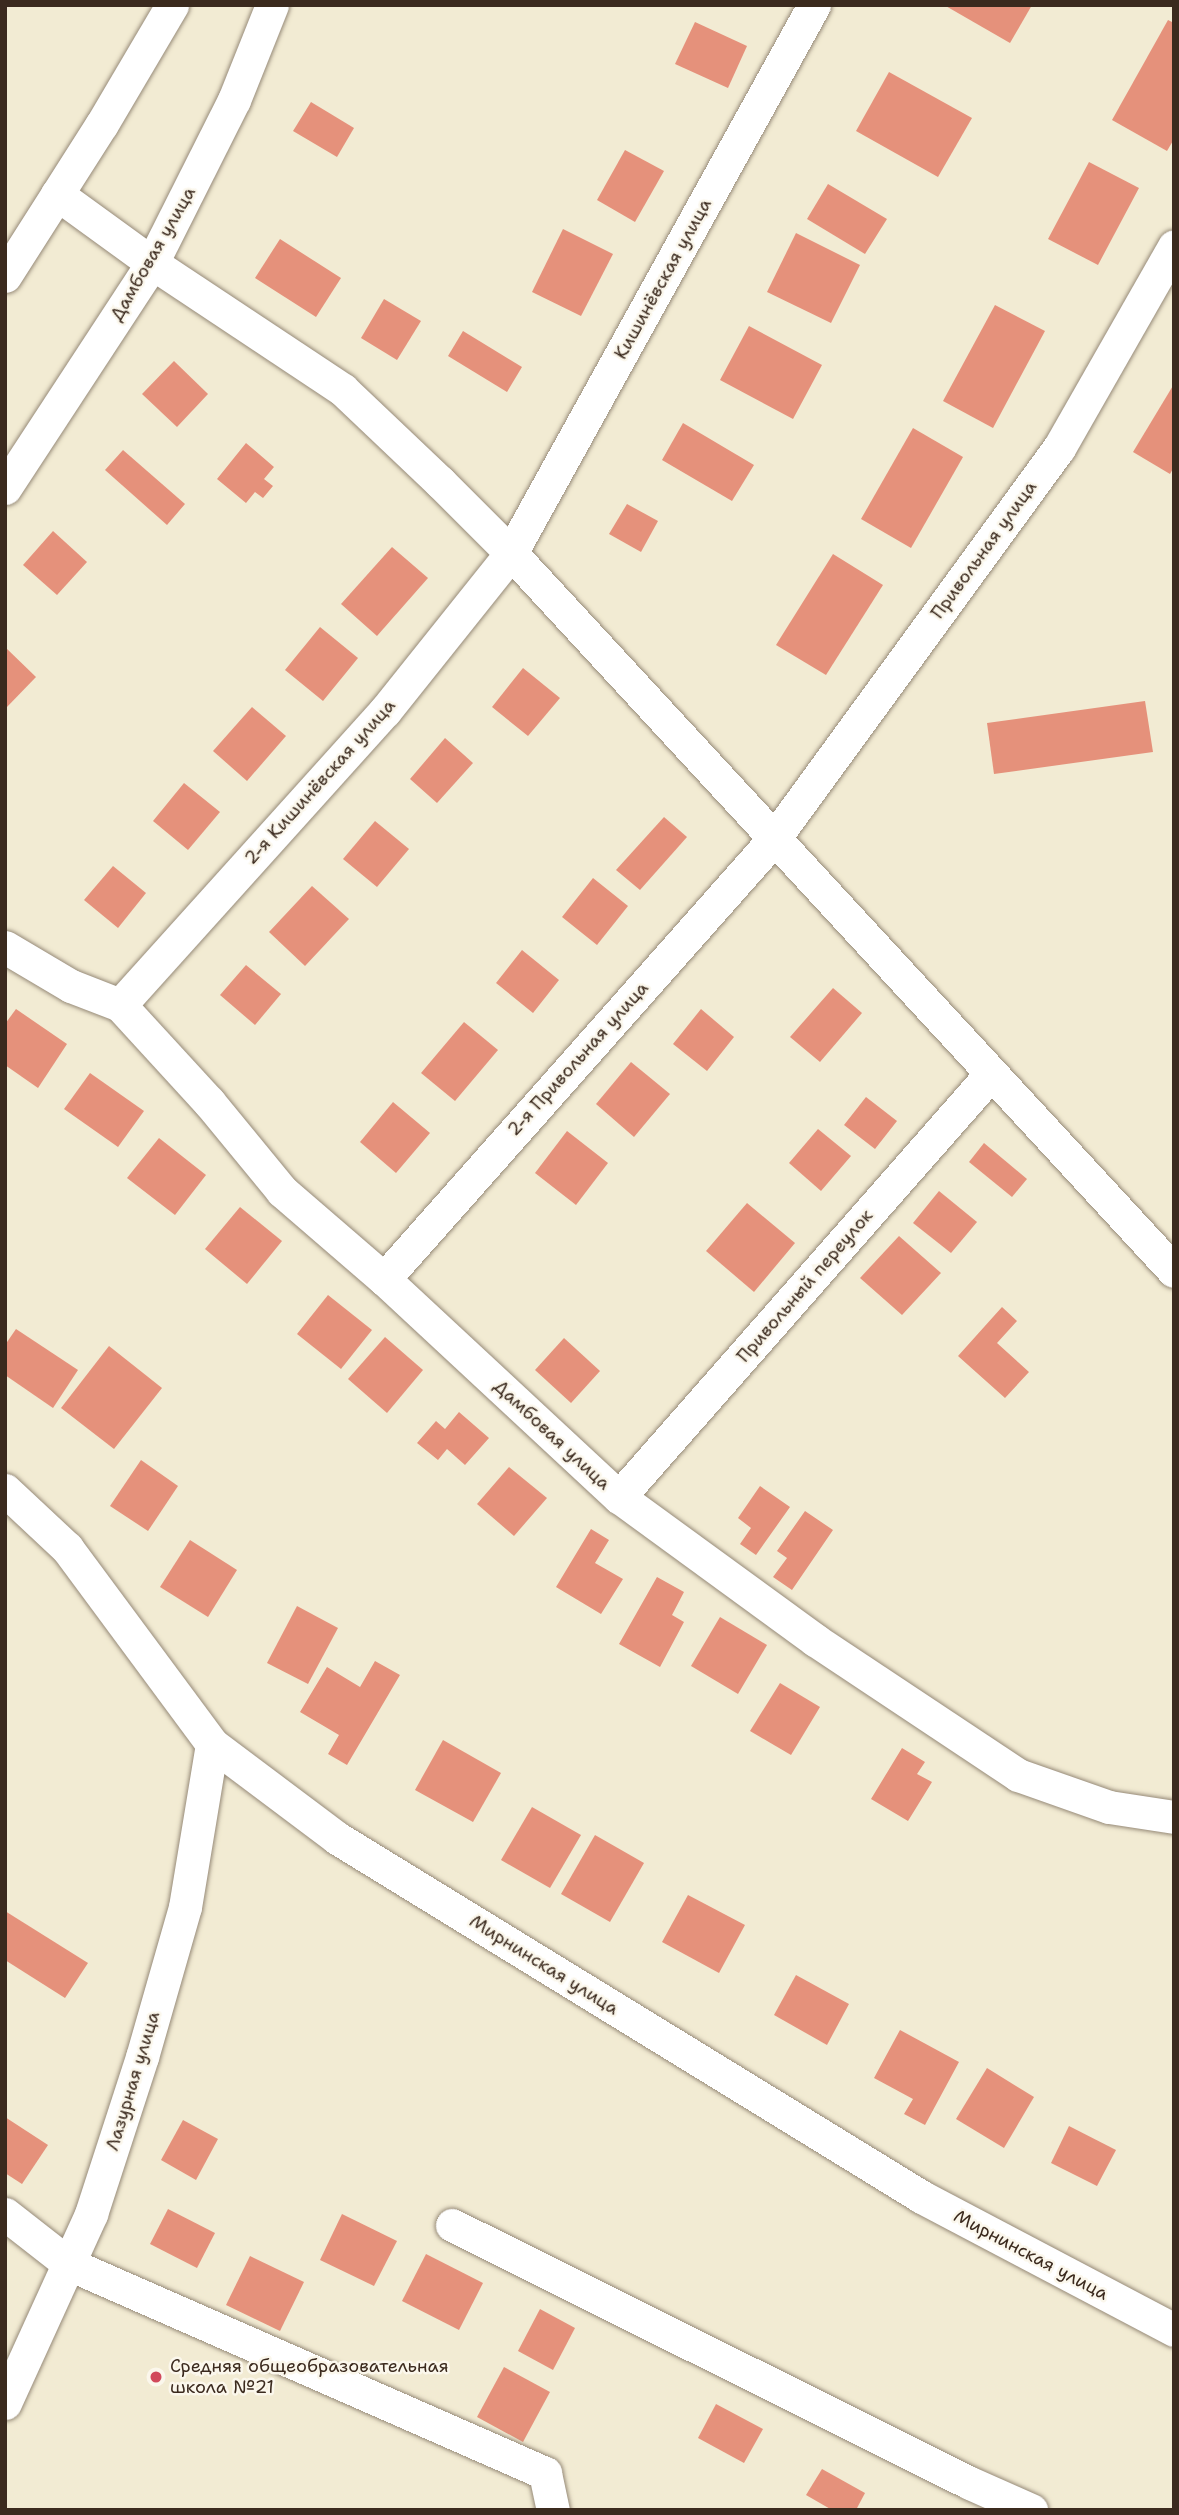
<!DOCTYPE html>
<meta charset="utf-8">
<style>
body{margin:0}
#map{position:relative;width:1179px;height:2515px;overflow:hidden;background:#f2ebd3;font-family:"Shantell Sans",sans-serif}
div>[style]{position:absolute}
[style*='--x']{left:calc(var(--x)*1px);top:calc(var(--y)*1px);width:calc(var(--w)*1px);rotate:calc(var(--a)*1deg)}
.building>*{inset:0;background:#e5917b}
.roads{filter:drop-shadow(0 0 2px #968a78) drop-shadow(0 0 2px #968a78)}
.minor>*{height:33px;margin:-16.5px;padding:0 16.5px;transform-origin:16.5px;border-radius:16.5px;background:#fff}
.dots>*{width:19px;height:19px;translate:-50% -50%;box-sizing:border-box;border:4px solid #fbf7ec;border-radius:50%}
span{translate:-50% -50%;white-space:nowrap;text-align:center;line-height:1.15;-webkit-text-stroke:5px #fbf7ec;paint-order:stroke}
.street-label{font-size:18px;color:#3b2a1e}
.poi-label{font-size:18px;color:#3b2a1e}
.left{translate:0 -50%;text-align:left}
.frame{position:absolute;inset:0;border:7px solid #3b2a1e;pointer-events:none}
</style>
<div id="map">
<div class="building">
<i style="clip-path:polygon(944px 5px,1032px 5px,1010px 43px)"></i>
<i style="clip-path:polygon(1168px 20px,1174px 23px,1174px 139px,1167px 151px,1112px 120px)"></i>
<i style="clip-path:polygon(695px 22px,747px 46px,728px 88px,675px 64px)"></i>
<i style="clip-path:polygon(889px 72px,972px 118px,938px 177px,856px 131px)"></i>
<i style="clip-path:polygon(311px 102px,354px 128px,337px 157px,293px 131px)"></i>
<i style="clip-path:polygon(625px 150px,664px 171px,635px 222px,597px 200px)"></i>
<i style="clip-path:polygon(1089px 162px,1139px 188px,1098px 265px,1048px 239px)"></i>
<i style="clip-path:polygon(828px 184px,887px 219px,865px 254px,807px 219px)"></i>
<i style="clip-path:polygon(563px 229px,613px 254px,581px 316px,532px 292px)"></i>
<i style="clip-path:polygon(796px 233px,860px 265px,831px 323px,767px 292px)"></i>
<i style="clip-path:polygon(280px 239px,341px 278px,316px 317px,255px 278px)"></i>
<i style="clip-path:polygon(384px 299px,421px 321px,397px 360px,361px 338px)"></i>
<i style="clip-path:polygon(995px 305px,1045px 331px,993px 428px,943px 401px)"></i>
<i style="clip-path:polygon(749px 326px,822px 365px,793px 419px,720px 380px)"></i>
<i style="clip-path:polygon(463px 331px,522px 367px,507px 392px,448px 356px)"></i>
<i style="clip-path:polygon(174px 361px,208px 394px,177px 427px,142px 394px)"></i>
<i style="clip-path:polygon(1174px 384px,1174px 467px,1170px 474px,1133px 452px)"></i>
<i style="clip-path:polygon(683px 423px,754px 465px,732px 501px,662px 460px)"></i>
<i style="clip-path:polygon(913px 428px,963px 457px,911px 548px,861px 519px)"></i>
<i style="clip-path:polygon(246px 443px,274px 467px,264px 479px,273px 486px,263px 498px,255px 492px,246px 503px,217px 479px)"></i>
<i style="clip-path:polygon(123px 450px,185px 504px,167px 525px,105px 470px)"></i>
<i style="clip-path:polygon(627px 504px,658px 521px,641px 552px,609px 534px)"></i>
<i style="clip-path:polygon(53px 531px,87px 562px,57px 595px,23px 565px)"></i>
<i style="clip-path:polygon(392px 547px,428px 578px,377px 636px,341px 604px)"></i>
<i style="clip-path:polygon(833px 554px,883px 585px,826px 675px,776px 645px)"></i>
<i style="clip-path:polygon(320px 627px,358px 658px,323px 701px,285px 670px)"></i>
<i style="clip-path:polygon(5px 647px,36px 677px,5px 709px)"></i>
<i style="clip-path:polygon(523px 668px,560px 698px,528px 736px,492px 707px)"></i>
<i style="clip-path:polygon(1145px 701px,1153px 752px,994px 774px,987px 723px)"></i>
<i style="clip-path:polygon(252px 707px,286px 736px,247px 781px,213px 751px)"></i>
<i style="clip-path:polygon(445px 738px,473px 763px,437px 803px,410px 779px)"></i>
<i style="clip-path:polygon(184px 783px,220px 812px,188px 850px,153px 821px)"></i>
<i style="clip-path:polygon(664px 817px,687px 837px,640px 890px,616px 870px)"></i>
<i style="clip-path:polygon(375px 821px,409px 849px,377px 887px,343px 859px)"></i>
<i style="clip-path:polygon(113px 866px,146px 893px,118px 928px,84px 900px)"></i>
<i style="clip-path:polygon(593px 878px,628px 906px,597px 945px,562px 917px)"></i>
<i style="clip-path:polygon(312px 886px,349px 919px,305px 966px,269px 932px)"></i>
<i style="clip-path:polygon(522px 950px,559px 980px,533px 1013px,496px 983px)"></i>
<i style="clip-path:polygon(246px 965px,281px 994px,255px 1025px,220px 995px)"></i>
<i style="clip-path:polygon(833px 988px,862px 1013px,820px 1062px,790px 1037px)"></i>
<i style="clip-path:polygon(16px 1009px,67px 1044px,38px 1088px,5px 1065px,5px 1024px)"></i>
<i style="clip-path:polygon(701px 1009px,734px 1037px,707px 1071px,673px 1044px)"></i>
<i style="clip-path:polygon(464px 1022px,498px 1050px,455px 1101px,421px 1073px)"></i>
<i style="clip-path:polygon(631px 1062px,670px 1094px,634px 1137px,596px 1104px)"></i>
<i style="clip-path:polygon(90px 1073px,144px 1111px,118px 1147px,64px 1109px)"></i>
<i style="clip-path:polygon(866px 1097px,897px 1121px,875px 1149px,844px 1125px)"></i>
<i style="clip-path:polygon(393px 1102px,430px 1133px,396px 1173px,360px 1142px)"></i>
<i style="clip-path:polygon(818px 1129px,851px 1156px,821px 1191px,789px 1163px)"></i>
<i style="clip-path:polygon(567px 1131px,608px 1163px,576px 1205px,535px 1173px)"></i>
<i style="clip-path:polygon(159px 1138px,206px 1175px,175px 1215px,127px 1178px)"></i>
<i style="clip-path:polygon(984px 1143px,1027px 1179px,1012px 1197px,969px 1162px)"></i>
<i style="clip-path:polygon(939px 1191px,977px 1222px,951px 1253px,913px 1223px)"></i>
<i style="clip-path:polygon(747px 1203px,795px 1243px,754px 1292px,706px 1251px)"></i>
<i style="clip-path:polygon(240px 1207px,282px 1241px,247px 1284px,205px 1249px)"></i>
<i style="clip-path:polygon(899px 1236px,941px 1273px,902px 1315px,860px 1278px)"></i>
<i style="clip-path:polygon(328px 1295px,372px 1330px,341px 1369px,297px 1334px)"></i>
<i style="clip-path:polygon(1002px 1307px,1017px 1321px,997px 1343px,1029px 1372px,1005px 1398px,958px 1356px)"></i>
<i style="clip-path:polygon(16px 1329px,78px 1370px,53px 1408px,5px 1375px,5px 1345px)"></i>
<i style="clip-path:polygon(385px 1337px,423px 1370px,387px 1413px,348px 1379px)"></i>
<i style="clip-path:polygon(564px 1338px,600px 1371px,571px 1403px,535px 1370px)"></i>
<i style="clip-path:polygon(109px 1346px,162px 1388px,114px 1449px,61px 1408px)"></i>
<i style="clip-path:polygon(459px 1412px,489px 1438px,465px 1465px,447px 1449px,438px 1460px,417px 1443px,436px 1421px,445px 1429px)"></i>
<i style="clip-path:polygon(141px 1460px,178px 1486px,148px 1531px,110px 1506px)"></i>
<i style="clip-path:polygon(509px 1467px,547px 1498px,514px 1536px,477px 1504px)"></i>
<i style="clip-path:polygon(760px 1486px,790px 1507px,756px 1555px,740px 1544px,751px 1528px,738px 1518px)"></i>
<i style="clip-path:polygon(805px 1511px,833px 1530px,792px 1590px,773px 1577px,787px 1558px,777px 1551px)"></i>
<i style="clip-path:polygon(591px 1529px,609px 1540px,595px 1563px,623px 1579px,601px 1614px,556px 1587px)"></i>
<i style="clip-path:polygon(190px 1540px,237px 1570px,208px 1617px,160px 1587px)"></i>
<i style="clip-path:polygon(657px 1577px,684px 1592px,672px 1615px,684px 1622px,660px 1667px,619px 1644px)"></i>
<i style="clip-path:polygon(297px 1606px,338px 1628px,308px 1684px,267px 1663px)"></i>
<i style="clip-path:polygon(720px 1617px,767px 1645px,738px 1694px,691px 1666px)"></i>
<i style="clip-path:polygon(375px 1661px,400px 1675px,347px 1765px,328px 1754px,339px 1735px,300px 1712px,327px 1667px,360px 1687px)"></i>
<i style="clip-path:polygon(780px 1683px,820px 1707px,791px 1755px,750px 1731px)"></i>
<i style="clip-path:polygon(443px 1740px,501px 1773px,473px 1822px,415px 1790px)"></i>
<i style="clip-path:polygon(902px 1748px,925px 1762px,917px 1774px,932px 1782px,908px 1821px,871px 1799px)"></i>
<i style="clip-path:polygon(532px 1807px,581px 1835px,550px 1888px,501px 1860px)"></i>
<i style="clip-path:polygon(595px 1835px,644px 1863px,610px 1922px,561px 1894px)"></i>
<i style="clip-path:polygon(688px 1895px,745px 1925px,719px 1973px,662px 1942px)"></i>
<i style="clip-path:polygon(5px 1911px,88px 1963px,65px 1998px,5px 1960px)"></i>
<i style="clip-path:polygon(796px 1975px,849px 2004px,827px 2045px,774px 2015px)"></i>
<i style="clip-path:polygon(900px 2030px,959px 2062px,925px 2125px,904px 2114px,913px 2099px,874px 2078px)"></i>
<i style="clip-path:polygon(987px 2068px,1034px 2097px,1004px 2148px,956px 2119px)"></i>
<i style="clip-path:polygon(5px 2117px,48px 2145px,22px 2184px,5px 2173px)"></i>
<i style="clip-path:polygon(183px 2120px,218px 2139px,196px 2180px,161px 2160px)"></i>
<i style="clip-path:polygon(1069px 2126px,1116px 2150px,1097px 2186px,1051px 2163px)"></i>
<i style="clip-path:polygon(168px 2209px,215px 2233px,197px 2268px,150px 2244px)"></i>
<i style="clip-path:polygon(342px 2214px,397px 2241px,374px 2286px,320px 2260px)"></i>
<i style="clip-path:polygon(426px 2254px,483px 2283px,459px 2330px,402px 2301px)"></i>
<i style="clip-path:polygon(250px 2256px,304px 2282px,280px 2331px,226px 2305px)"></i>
<i style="clip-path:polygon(540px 2309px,575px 2328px,553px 2370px,518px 2351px)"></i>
<i style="clip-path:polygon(504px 2367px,550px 2392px,523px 2442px,477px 2417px)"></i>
<i style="clip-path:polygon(716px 2404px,763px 2429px,744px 2463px,698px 2438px)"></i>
<i style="clip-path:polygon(822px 2469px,865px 2493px,856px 2510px,832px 2510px,806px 2495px)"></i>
</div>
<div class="roads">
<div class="minor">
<i style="--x:57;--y:194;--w:117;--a:36"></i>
<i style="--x:152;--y:263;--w:229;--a:33.6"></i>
<i style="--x:343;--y:390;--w:134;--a:43.5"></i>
<i style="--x:440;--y:482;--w:100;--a:45"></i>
<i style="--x:511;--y:553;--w:977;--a:47.28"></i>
<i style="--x:5;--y:276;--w:180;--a:-57.5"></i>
<i style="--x:102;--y:124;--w:138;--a:-59.5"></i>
<i style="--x:5;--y:488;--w:269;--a:-56.8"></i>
<i style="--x:152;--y:263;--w:182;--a:-63.3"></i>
<i style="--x:234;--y:100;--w:102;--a:-68.2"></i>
<i style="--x:5;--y:947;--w:77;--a:30.6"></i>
<i style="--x:71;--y:986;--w:53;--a:21.2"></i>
<i style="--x:120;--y:1005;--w:132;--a:47.5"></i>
<i style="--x:209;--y:1102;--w:115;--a:50.6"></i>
<i style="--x:282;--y:1191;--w:135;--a:40.8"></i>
<i style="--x:384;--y:1279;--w:321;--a:42.9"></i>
<i style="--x:619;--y:1497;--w:243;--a:36.1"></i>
<i style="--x:815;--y:1640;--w:244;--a:33.6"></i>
<i style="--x:1018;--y:1775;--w:96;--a:19.4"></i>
<i style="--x:1109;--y:1807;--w:66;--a:8.7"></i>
<i style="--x:120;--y:1005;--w:396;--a:-48"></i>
<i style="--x:385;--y:711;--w:202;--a:-51.4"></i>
<i style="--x:511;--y:553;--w:626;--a:-61.06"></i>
<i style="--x:384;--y:1279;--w:587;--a:-48.46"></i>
<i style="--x:773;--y:840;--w:485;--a:-53.9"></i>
<i style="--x:1059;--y:448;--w:232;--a:-60.3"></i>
<i style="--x:5;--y:1490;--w:85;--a:43.1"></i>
<i style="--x:67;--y:1548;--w:244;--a:53.5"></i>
<i style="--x:212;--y:1744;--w:156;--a:36.9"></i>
<i style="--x:337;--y:1838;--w:686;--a:31.54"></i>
<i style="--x:922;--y:2197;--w:285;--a:27.8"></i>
<i style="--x:619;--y:1497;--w:562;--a:-48.68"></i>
<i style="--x:5;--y:2214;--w:81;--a:38"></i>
<i style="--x:69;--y:2264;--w:520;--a:23.71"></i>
<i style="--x:545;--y:2473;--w:38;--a:78"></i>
<i style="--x:452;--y:2225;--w:579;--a:26.48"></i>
<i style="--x:970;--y:2483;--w:67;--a:23.9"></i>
<i style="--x:5;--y:2403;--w:208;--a:-65.5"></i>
<i style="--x:91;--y:2214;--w:165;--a:-72"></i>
<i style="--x:142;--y:2057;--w:156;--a:-74"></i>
<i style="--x:185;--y:1907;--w:165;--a:-80.6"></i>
</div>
</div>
<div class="dots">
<i style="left:156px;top:2377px;background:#d1495b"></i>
</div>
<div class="street-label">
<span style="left:153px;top:254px;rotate:-60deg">Дамбовая улица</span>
<span style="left:663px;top:279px;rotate:-61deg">Кишинёвская улица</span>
<span style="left:984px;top:550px;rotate:-54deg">Привольная улица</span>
<span style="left:320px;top:782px;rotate:-48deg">2-я Кишинёвская улица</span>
<span style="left:578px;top:1059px;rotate:-48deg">2-я Привольная улица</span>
<span style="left:805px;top:1286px;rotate:-49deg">Привольный переулок</span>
<span style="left:552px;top:1435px;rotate:43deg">Дамбовая улица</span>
<span style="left:544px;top:1965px;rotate:32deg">Мирнинская улица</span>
<span style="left:133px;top:2081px;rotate:-73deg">Лазурная улица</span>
<span style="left:1031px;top:2255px;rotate:28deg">Мирнинская улица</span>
</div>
<div class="poi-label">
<span class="left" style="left:170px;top:2377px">Средняя общеобразовательная<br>школа №21</span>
</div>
<div class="frame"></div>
</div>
